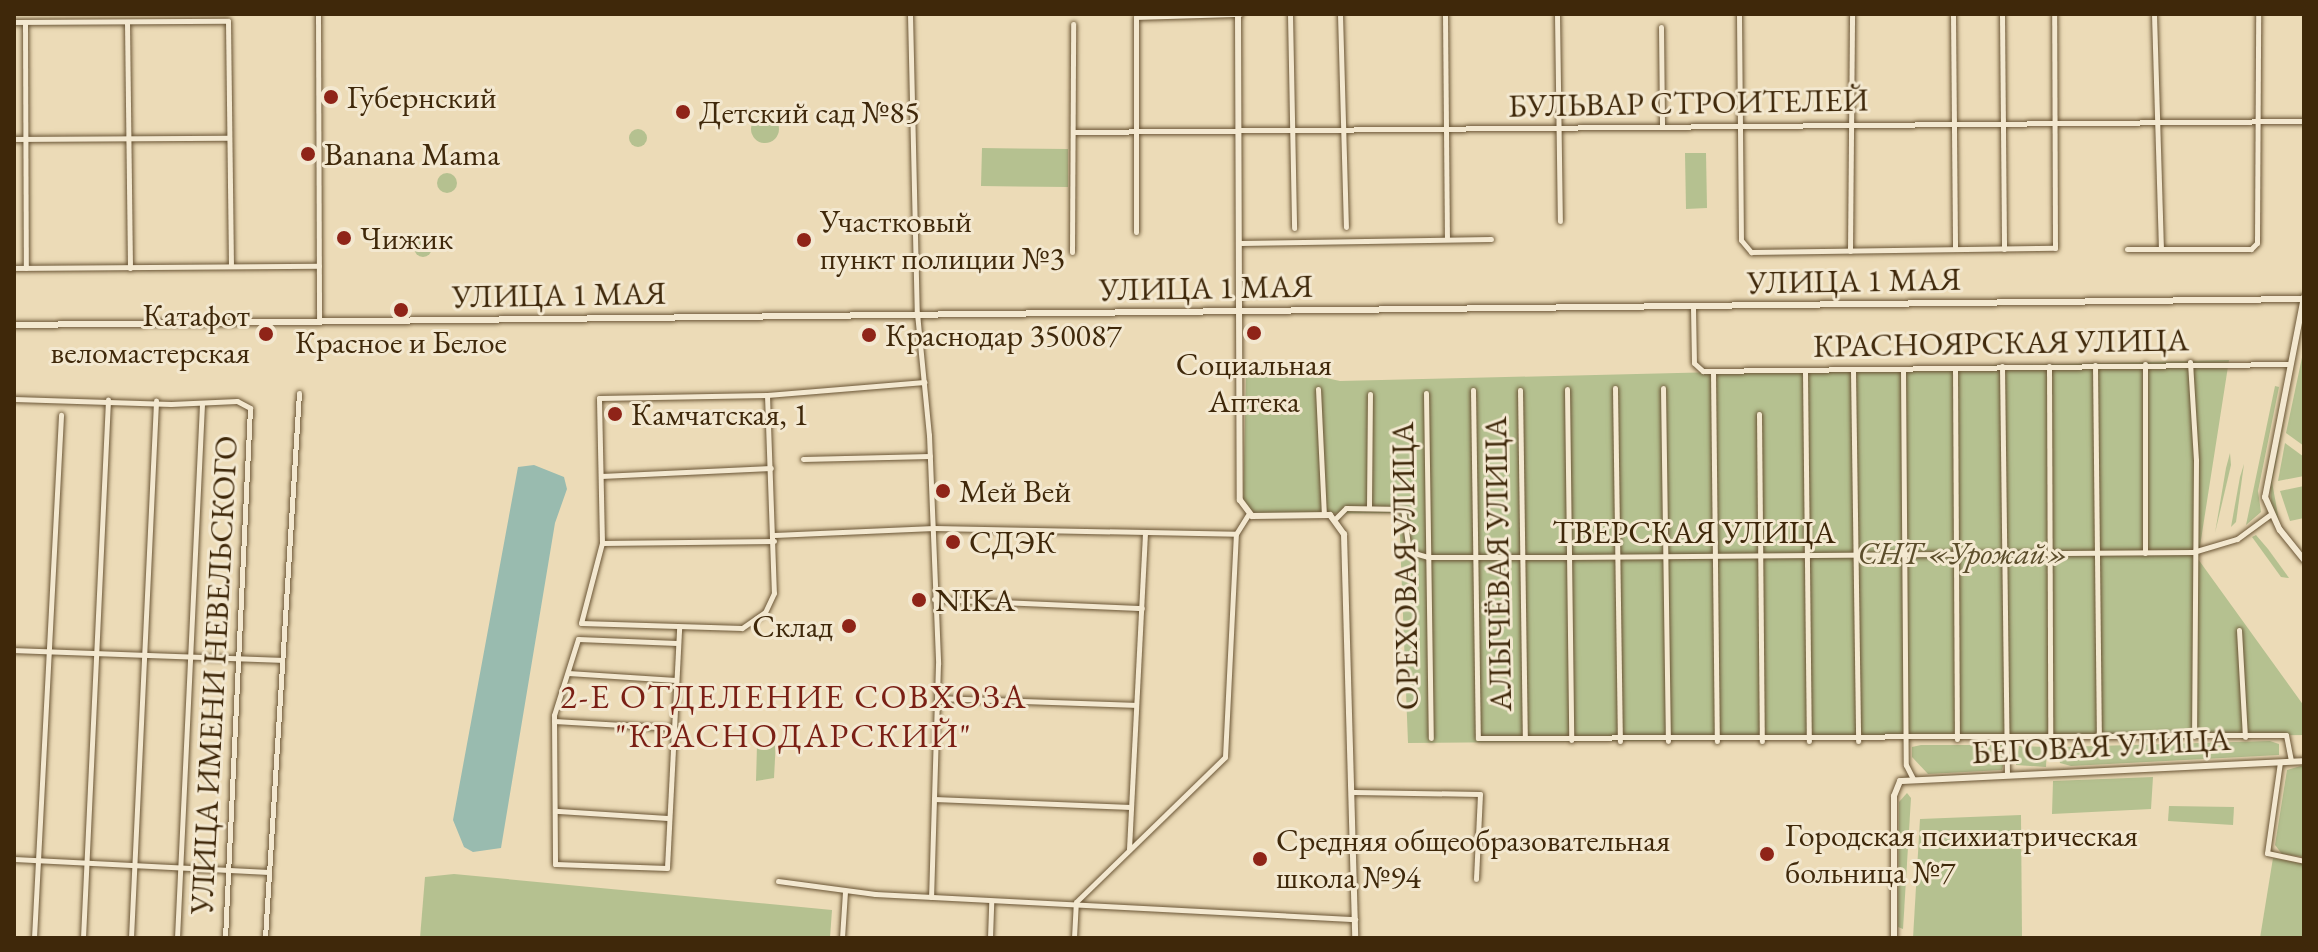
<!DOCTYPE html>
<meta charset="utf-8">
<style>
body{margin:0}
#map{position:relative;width:2318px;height:952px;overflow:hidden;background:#ecdbb7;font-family:"EB Garamond",serif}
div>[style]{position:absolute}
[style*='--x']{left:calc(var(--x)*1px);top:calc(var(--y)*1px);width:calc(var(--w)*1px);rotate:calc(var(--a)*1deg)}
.green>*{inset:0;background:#b5c190}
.round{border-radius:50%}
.water>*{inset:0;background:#99bbaf}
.roads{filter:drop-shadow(0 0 2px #6a5535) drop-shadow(0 0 2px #6a5535)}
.street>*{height:5px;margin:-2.5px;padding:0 2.5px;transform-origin:2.5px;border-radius:2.5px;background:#f3e8d0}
.secondary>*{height:6px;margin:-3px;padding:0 3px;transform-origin:3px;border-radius:3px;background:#f3e8d0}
.dots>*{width:22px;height:22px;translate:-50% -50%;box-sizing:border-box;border:4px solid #f3e8d0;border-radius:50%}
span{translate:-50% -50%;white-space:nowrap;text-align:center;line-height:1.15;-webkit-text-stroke:6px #f3e8d0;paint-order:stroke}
.poi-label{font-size:32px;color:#3f280a}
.left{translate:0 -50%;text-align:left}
.right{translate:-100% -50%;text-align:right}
.street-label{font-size:32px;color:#3f280a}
.park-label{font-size:32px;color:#5c4e2c;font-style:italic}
.neighbourhood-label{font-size:34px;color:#7a1f14;letter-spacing:2px}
.frame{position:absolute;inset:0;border:16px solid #3f280a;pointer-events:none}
</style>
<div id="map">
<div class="green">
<i class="round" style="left:751px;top:115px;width:28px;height:28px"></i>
<i class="round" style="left:629px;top:129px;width:18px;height:18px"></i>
<i style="clip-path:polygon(982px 148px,1068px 149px,1068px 187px,981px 186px)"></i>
<i style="clip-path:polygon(1685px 153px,1706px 153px,1707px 208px,1686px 209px)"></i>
<i class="round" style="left:437px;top:173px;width:20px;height:20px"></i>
<i class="round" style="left:414px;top:239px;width:18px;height:18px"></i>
<i style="clip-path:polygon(2304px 348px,2304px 446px,2286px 433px)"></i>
<i style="clip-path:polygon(2229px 360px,2198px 559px,2304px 706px,2304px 735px,1408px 743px,1399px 513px,1252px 514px,1243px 506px,1246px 376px,1317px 376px,1340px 381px)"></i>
<i style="clip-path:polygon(2275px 386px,2279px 387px,2258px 491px,2261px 512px,2246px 525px)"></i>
<i style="clip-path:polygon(2288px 405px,2272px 482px,2280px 526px,2271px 504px,2270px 483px)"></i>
<i style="clip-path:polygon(2285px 443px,2304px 457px,2304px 476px,2278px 481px)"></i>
<i style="clip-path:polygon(2230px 453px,2231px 465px,2215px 533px,2226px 468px)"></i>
<i style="clip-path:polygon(2244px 464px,2236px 522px,2231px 527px,2240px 477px)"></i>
<i style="clip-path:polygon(2304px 486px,2304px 518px,2290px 521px,2280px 491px)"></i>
<i style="clip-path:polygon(2256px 535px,2268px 549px,2289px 578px,2281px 577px,2252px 537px)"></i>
<i style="clip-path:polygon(776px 740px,774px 778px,756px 781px,757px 745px)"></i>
<i style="clip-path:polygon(2270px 741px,2279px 744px,2279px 755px,2071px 766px,2060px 763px,2058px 755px,2062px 747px)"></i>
<i style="clip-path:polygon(1921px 745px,2002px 745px,2004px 763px,2002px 770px,1928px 774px,1912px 757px,1912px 747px)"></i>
<i style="clip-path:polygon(2019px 746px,2047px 747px,2046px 767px,2016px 765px)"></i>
<i style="clip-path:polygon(2304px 765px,2304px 857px,2282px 854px,2275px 845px,2287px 770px)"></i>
<i style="clip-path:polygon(2153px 777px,2151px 809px,2052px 814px,2053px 781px)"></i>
<i style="clip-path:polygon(1907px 793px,1911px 798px,1903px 929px,1898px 927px,1899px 802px)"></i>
<i style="clip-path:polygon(2169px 806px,2234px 807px,2233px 825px,2168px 821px)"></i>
<i style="clip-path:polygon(2021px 815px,2022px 938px,1913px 938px,1920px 819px)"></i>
<i style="clip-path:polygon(2273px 858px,2304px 864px,2304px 938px,2260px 938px)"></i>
<i style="clip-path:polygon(454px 874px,832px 910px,830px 938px,420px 938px,425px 877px)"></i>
</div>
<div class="water">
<i style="clip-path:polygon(534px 465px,564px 477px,567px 489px,555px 523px,501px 848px,473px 852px,464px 847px,453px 820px,518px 467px)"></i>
</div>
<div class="roads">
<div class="street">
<i style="--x:318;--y:14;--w:308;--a:89.8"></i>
<i style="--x:910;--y:14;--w:299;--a:88.7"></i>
<i style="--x:917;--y:313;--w:123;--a:84.4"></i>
<i style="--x:929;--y:435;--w:229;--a:87.7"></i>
<i style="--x:938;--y:664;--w:233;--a:91.7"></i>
<i style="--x:1290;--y:14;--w:214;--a:88.9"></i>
<i style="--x:1340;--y:14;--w:213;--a:88.4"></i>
<i style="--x:1445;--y:14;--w:225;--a:89.5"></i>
<i style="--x:1557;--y:14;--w:207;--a:89.2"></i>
<i style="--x:1739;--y:14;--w:226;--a:89.5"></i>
<i style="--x:1741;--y:240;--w:16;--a:50"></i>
<i style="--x:1751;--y:252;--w:304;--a:-0.8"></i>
<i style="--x:2055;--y:248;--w:234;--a:-90.2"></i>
<i style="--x:1953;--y:14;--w:235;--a:89.5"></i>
<i style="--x:2002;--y:14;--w:235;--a:89.5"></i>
<i style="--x:2154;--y:14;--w:235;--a:88.3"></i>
<i style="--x:14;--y:22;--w:214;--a:-0.3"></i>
<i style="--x:228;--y:21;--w:245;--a:89.3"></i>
<i style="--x:25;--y:22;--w:246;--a:89.8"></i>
<i style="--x:127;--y:22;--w:246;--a:89.3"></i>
<i style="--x:1661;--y:27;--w:100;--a:89.4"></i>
<i style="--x:1073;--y:132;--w:1231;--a:-0.51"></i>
<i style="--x:14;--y:139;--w:214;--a:-0.3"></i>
<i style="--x:1136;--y:232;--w:215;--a:-90"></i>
<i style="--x:1136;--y:17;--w:104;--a:-1.7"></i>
<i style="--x:1241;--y:243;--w:250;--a:-0.9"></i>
<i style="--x:2127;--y:249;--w:124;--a:0"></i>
<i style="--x:2251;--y:249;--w:8;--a:-45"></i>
<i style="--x:2257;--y:243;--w:229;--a:-89.7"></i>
<i style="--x:1850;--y:251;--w:237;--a:-89.5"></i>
<i style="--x:1072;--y:252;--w:228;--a:-89.7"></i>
<i style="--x:14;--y:268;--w:305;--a:-0.4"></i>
<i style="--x:1693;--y:307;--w:56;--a:89"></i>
<i style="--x:1694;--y:363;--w:12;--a:42"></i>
<i style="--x:1703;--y:371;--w:586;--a:-0.68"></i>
<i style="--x:2190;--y:362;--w:98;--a:86.5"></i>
<i style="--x:2196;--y:460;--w:276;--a:90.4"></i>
<i style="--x:2145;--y:364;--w:189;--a:90"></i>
<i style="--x:2095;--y:365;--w:370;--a:89.4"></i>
<i style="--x:2002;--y:366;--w:409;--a:89.3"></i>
<i style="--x:2049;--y:366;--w:371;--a:89.8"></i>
<i style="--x:1955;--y:368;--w:371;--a:89.7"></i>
<i style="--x:1903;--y:370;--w:395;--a:89.6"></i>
<i style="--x:1906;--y:765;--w:16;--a:63"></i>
<i style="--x:1853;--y:371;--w:370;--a:89.2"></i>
<i style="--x:1713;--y:372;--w:369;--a:89.4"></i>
<i style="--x:1805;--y:372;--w:369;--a:89.4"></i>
<i style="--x:1615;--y:388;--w:353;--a:89.2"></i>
<i style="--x:1663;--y:388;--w:353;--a:89.2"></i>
<i style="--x:1318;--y:389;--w:126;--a:87.3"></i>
<i style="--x:1567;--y:389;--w:351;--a:89.3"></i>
<i style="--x:1473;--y:390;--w:348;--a:89.2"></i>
<i style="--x:1478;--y:738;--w:808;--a:-0.21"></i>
<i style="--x:2286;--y:735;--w:26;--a:79"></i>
<i style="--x:1520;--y:390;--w:347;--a:89.2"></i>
<i style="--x:1426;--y:393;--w:345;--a:89.2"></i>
<i style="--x:767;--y:395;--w:198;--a:88"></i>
<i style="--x:774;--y:593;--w:21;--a:115"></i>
<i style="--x:765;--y:612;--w:28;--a:145"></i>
<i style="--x:742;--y:628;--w:161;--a:-178.2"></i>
<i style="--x:581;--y:623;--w:83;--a:-75.3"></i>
<i style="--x:602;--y:543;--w:145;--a:-91.2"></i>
<i style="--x:599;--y:398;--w:168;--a:-1"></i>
<i style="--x:767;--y:395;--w:158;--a:-4.7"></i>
<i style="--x:14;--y:399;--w:157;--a:1.8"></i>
<i style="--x:171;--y:404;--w:66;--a:-2.6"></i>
<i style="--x:237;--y:401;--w:15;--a:28"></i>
<i style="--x:250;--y:408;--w:531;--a:92.7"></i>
<i style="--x:1759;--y:414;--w:327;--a:89.5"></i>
<i style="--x:803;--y:459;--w:127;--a:-1.4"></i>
<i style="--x:601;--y:476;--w:170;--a:-2.7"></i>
<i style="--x:1369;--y:507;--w:113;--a:-89.5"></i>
<i style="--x:1336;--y:518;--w:14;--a:-45"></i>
<i style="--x:1346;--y:508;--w:57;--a:1"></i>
<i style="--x:1403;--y:509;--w:36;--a:82"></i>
<i style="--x:1408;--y:545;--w:10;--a:53"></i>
<i style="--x:1414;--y:553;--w:15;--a:16"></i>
<i style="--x:1428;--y:557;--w:141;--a:0"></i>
<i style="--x:1569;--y:557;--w:624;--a:-0.46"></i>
<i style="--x:2193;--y:552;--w:46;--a:-16.5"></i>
<i style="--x:2237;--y:539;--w:42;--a:-36.3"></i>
<i style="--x:774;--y:535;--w:160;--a:-2.5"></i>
<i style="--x:934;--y:528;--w:302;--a:1.1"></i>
<i style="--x:602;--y:543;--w:172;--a:-0.7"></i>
<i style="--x:934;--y:599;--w:208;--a:2.5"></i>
<i style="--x:2239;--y:630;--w:107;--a:86.8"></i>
<i style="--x:677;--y:643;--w:99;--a:-177.7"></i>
<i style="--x:578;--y:639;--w:80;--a:107.5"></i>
<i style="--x:554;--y:715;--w:149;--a:89.6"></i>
<i style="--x:555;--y:864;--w:112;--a:2"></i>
<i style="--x:667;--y:868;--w:240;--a:-87.1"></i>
<i style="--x:14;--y:650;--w:268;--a:2.1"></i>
<i style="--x:568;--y:673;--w:108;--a:3.7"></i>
<i style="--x:938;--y:698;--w:198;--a:2"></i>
<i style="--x:554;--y:721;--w:120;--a:3.3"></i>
<i style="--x:2280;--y:762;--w:92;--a:98.1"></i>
<i style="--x:2267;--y:853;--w:38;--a:12"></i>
<i style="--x:1354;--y:792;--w:126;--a:0.9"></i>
<i style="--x:1480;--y:794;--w:85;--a:92.7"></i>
<i style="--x:934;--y:799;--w:197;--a:2.3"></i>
<i style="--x:557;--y:811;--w:112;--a:3.6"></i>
<i style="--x:1129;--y:849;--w:315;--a:-87.1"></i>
<i style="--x:14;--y:859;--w:255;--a:2.9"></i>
<i style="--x:778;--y:881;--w:98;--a:7.6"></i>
<i style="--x:875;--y:894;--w:481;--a:3"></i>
<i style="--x:1077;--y:901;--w:206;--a:-44.2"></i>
<i style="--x:1225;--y:757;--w:223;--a:-87.2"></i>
<i style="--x:1236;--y:534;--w:22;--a:-58"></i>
<i style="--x:34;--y:938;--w:524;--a:-87.04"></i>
<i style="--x:83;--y:938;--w:539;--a:-87.34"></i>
<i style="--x:131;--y:938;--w:538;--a:-87.33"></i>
<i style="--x:177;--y:938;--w:535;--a:-87.32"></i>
<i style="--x:265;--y:938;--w:546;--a:-86.43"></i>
<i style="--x:842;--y:938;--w:47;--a:-86.3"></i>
<i style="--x:990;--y:938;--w:37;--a:-88"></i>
<i style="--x:1074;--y:938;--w:36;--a:-87"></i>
</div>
<div class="secondary">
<i style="--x:1238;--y:14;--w:486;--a:89.8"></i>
<i style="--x:1240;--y:500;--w:20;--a:53"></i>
<i style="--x:1252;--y:516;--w:78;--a:-0.7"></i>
<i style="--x:1330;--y:515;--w:24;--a:54"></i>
<i style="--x:1344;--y:534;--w:404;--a:88.4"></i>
<i style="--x:2304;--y:297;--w:204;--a:101"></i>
<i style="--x:2265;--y:497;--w:36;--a:66"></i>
<i style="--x:2280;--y:530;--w:38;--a:51"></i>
<i style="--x:14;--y:325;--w:2290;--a:-0.65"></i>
<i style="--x:1894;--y:938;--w:142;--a:-90"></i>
<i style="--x:1894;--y:796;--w:16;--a:-68"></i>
<i style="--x:1900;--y:781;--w:404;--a:-2.8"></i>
</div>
</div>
<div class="dots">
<i style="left:331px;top:97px;background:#8f2418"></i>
<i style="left:683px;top:112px;background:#8f2418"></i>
<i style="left:308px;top:154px;background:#8f2418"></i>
<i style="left:344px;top:238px;background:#8f2418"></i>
<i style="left:804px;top:240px;background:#8f2418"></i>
<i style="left:401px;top:310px;background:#8f2418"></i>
<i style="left:1254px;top:333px;background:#8f2418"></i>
<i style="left:266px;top:334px;background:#8f2418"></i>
<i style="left:869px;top:335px;background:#8f2418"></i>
<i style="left:615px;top:414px;background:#8f2418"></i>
<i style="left:943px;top:491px;background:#8f2418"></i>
<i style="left:953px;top:542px;background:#8f2418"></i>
<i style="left:919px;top:600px;background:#8f2418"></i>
<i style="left:849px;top:626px;background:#8f2418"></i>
<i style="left:1767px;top:854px;background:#8f2418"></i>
<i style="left:1260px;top:859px;background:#8f2418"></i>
</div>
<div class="poi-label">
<span class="left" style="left:347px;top:97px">Губернский</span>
<span class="left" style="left:699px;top:112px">Детский сад №85</span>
<span class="left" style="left:324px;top:154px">Banana Mama</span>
<span class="left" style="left:820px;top:240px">Участковый<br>пункт полиции №3</span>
<span class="left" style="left:360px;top:238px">Чижик</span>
<span class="right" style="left:250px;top:334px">Катафот<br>веломастерская</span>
<span class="left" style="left:885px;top:335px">Краснодар 350087</span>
<span style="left:401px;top:342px">Красное и Белое</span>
<span style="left:1254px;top:383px">Социальная<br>Аптека</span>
<span class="left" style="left:631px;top:414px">Камчатская, 1</span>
<span class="left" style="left:959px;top:491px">Мей Вей</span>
<span class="left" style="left:969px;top:542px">СДЭК</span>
<span class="left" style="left:935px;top:600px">NIKA</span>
<span class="right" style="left:833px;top:626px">Склад</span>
<span class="left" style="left:1785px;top:854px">Городская психиатрическая<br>больница №7</span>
<span class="left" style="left:1276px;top:859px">Средняя общеобразовательная<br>школа №94</span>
</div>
<div class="street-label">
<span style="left:1688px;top:103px;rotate:-1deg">БУЛЬВАР СТРОИТЕЛЕЙ</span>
<span style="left:1854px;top:281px;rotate:-1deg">УЛИЦА 1 МАЯ</span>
<span style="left:1206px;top:288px;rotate:-1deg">УЛИЦА 1 МАЯ</span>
<span style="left:559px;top:295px;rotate:-1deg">УЛИЦА 1 МАЯ</span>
<span style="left:2001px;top:343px;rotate:-1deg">КРАСНОЯРСКАЯ УЛИЦА</span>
<span style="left:1694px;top:532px">ТВЕРСКАЯ УЛИЦА</span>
<span style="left:1498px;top:564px;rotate:-91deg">АЛЫЧЁВАЯ УЛИЦА</span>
<span style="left:1405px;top:566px;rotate:-91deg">ОРЕХОВАЯ УЛИЦА</span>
<span style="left:214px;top:675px;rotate:-87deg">УЛИЦА ИМЕНИ НЕВЕЛЬСКОГО</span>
<span style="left:2101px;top:746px;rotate:-3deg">БЕГОВАЯ УЛИЦА</span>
</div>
<div class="park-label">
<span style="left:1963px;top:553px">СНТ «Урожай»</span>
</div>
<div class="neighbourhood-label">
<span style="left:794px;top:716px">2-Е ОТДЕЛЕНИЕ СОВХОЗА<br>"КРАСНОДАРСКИЙ"</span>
</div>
<div class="frame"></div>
</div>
